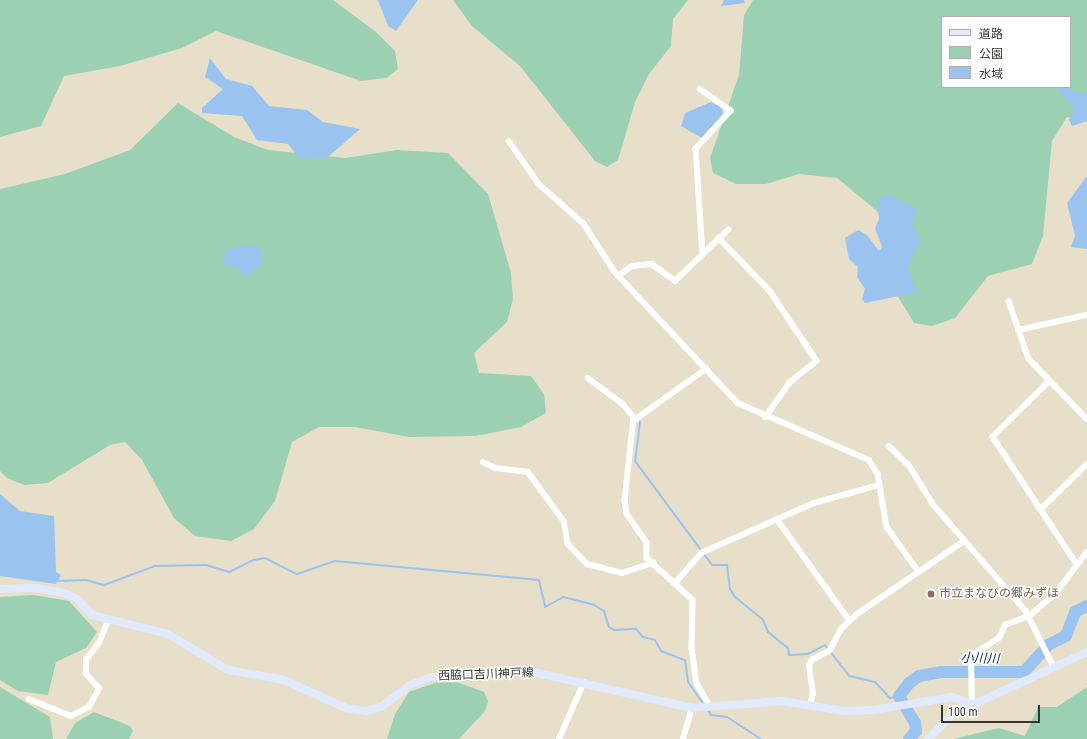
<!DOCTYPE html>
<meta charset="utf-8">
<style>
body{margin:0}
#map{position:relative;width:1087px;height:739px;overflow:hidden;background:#e8dfca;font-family:"Roboto Condensed","Noto Sans JP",sans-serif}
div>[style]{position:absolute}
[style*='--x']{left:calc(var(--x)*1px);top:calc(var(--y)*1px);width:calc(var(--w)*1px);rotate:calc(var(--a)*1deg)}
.green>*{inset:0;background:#9cd0b2}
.water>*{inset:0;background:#9ac3f0}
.stream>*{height:2px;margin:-1px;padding:0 1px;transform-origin:1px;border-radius:1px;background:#9ac3f0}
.river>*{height:12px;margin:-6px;padding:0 6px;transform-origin:6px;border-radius:6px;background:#9ac3f0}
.street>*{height:5.5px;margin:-2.75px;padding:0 2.75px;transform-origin:2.75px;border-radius:2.75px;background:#fff}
.secondary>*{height:8px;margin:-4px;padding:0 4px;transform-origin:4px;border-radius:4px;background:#e1eafc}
.dots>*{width:11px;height:11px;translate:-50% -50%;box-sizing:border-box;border:2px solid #fff;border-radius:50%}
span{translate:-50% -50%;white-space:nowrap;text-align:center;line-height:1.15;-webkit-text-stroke:3px #fff;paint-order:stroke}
.education-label{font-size:12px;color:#785e54}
.left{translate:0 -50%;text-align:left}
.street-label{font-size:12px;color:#38342c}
.water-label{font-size:13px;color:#012e56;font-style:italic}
.legend{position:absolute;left:941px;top:16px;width:130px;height:72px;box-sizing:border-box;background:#fff;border:1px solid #afaeab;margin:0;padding:5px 7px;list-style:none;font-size:12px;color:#38342c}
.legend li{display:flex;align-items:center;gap:8px;height:20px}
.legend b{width:20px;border:1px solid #afaeab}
.scale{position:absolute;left:941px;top:705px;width:99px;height:18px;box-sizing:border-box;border:2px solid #38342c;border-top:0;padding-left:5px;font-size:12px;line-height:14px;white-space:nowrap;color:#38342c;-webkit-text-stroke:3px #fff;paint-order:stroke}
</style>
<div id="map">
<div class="green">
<i style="clip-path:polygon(0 0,333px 0,376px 32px,395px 51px,398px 69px,386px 78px,361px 81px,216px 31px,182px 48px,120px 66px,64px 76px,41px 126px,0 137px)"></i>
<i style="clip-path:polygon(453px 0,688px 0,673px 19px,671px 46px,649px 74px,635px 102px,618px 160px,607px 167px,595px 161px,520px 66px,472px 26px)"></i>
<i style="clip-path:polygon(evenodd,753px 0,1087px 0,1087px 122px,1067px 117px,1052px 141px,1043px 236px,1032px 264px,988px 276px,955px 318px,932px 326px,914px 323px,895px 292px,889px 239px,878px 212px,837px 178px,799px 174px,766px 184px,736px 184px,713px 173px,710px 158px,739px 75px,744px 15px,753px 0,942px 17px,1070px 17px,1070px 87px,942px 87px,942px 17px)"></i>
<i style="clip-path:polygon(178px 103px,234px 137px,268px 150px,345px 158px,397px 150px,448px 153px,488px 194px,511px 273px,513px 299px,507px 322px,474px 353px,479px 373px,531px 376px,544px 394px,546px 413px,521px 427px,475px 436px,409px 437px,355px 427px,319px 427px,292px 442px,275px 501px,254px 529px,231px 541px,195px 536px,174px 518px,142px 460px,125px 442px,110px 445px,48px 483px,24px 485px,7px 478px,0 471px,0 189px,65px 174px,130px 150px)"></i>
<i style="clip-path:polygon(33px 595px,69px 601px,97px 632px,86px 648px,56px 662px,48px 695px,18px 691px,0 680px,0 597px)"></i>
<i style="clip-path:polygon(457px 682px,484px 692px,488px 701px,485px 711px,459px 739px,387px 739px,395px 714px,409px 692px,435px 683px)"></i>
<i style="clip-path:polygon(0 687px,50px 717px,53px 739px,0 739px)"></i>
<i style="clip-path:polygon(1087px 687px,1087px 739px,953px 739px,999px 728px,1025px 736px,1038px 707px,1057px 707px)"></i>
<i style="clip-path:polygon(94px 712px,130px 726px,133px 731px,129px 739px,66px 739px,75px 723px)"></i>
</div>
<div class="water">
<i style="clip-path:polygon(378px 0,418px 0,396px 31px,388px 26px)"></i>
<i style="clip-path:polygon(724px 0,744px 0,745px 3px,721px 6px)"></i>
<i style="clip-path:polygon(210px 58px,226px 79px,252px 86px,269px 106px,307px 110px,323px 122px,360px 129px,328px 157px,300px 159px,288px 144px,257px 140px,242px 116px,202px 113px,202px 108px,223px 89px,205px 77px)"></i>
<i style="clip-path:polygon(1056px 87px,1066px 87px,1078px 94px,1087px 92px,1087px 121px,1072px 126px,1069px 120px,1075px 109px)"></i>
<i style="clip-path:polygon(711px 102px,722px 108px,723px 115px,702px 138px,681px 126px,685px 113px)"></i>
<i style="clip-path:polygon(1087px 176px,1087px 249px,1071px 247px,1075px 236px,1067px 203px)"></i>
<i style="clip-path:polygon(886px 194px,917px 209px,912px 223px,920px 241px,907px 268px,918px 292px,865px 303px,862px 299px,865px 289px,857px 277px,858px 267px,849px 259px,845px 238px,858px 230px,867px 235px,879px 251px,882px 247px,875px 228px,879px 219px,877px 201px)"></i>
<i style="clip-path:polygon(260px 245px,263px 263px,246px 277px,238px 268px,224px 264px,223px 256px,231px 247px)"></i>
<i style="clip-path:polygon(0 494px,20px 511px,54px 516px,56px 572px,61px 575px,56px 584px,0 576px)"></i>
</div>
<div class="stream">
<i style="--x:640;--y:422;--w:39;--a:97"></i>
<i style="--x:635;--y:461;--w:129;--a:53.5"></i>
<i style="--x:712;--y:565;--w:15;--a:0"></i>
<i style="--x:727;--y:565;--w:24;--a:83"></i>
<i style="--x:730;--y:589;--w:9;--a:58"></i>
<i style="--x:735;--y:597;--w:36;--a:39"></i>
<i style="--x:763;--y:620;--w:13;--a:67"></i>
<i style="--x:768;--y:632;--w:26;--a:39"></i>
<i style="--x:788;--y:648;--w:7;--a:82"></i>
<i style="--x:789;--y:655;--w:19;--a:-3"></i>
<i style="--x:808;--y:654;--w:19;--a:-28"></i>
<i style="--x:825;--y:645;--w:39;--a:52"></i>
<i style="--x:849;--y:676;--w:27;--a:13"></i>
<i style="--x:875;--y:682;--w:22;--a:47"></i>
<i style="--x:890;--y:698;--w:9;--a:-13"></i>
<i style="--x:56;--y:581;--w:30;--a:-2"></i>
<i style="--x:86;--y:580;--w:19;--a:16"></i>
<i style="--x:104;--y:585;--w:54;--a:-20.4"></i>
<i style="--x:155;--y:566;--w:51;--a:-1.1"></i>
<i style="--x:206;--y:565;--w:24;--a:17"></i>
<i style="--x:229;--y:572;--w:28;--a:-26"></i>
<i style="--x:254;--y:560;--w:11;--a:-10"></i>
<i style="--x:265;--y:558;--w:36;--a:27"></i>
<i style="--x:297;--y:574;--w:40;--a:-18.9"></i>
<i style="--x:335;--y:561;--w:205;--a:5.3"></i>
<i style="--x:539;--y:580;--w:28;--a:77"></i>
<i style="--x:545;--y:607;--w:21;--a:-29"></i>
<i style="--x:563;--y:597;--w:32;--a:14"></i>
<i style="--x:594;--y:605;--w:12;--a:31"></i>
<i style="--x:604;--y:611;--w:17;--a:73"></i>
<i style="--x:609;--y:627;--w:6;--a:31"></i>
<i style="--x:614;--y:630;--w:22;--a:-3"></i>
<i style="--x:636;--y:629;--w:11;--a:49"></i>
<i style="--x:643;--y:637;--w:12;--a:14"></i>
<i style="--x:655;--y:640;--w:13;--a:61"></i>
<i style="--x:661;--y:651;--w:26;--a:21"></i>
<i style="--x:685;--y:660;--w:22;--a:82"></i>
<i style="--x:688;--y:682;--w:28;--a:55"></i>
<i style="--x:707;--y:709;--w:7;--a:56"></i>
<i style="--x:711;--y:715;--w:16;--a:7"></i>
<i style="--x:727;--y:717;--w:40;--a:32.9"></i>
</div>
<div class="river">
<i style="--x:909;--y:739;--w:11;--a:-49"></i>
<i style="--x:916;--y:731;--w:8;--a:-97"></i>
<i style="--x:915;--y:723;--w:31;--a:-121"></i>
<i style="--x:899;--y:696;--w:16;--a:-52"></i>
<i style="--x:909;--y:683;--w:12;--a:-35"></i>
<i style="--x:919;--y:676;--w:22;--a:-10"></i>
<i style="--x:941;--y:672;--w:83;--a:0"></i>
<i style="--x:1024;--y:672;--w:36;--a:-48"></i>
<i style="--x:1048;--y:645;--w:20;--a:-27"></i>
<i style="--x:1066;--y:636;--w:26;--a:-69"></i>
<i style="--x:1075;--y:612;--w:13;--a:-27"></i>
</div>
<div class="street">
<i style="--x:700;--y:89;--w:38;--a:35"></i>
<i style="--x:731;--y:111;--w:52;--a:132.6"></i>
<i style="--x:696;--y:149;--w:106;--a:86.2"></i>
<i style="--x:509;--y:141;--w:52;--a:55.1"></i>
<i style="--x:539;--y:184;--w:60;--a:41.6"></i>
<i style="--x:584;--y:224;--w:57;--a:57.1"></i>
<i style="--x:615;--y:272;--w:180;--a:46.8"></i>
<i style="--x:738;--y:403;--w:143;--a:23.5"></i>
<i style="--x:869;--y:460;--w:17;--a:57"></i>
<i style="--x:878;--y:474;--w:54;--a:80.4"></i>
<i style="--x:887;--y:527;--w:55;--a:54.6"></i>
<i style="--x:719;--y:238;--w:74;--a:46.1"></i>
<i style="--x:770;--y:291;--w:84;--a:56.1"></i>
<i style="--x:817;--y:361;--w:35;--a:141"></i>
<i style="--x:790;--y:383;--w:42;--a:125.2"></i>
<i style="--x:618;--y:276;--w:17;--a:-36"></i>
<i style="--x:632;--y:266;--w:20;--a:-6"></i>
<i style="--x:652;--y:264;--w:29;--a:36"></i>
<i style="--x:675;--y:281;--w:74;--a:-43.9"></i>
<i style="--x:1009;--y:301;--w:61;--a:71"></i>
<i style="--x:1029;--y:359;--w:83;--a:46"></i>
<i style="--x:1018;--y:330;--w:71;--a:-12.3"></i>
<i style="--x:588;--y:378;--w:44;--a:36.6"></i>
<i style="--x:623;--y:404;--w:17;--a:50"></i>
<i style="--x:634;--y:417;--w:84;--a:96.1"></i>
<i style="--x:625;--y:501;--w:13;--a:81"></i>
<i style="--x:627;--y:514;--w:35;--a:55"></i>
<i style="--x:647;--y:543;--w:15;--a:90"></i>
<i style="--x:647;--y:558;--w:62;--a:42.4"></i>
<i style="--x:693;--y:600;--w:48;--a:91.2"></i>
<i style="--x:692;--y:648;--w:36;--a:82"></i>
<i style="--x:697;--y:684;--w:26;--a:59"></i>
<i style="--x:1049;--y:382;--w:78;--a:135.5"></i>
<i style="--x:993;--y:437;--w:151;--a:56.6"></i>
<i style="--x:633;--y:421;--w:90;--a:-35.5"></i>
<i style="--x:889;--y:446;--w:28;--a:44"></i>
<i style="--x:909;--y:465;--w:46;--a:58.4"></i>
<i style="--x:933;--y:504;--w:142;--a:49"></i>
<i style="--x:1026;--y:611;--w:63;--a:63.4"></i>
<i style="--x:483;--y:462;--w:14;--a:25"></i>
<i style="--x:496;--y:468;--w:32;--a:7"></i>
<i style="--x:528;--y:472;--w:61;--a:53.7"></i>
<i style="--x:564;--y:521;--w:23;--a:80"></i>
<i style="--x:568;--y:544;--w:28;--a:46"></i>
<i style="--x:587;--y:564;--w:36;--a:14"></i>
<i style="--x:622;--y:573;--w:33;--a:-18"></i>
<i style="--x:1041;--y:509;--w:64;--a:-44.4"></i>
<i style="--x:777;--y:519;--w:125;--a:54.4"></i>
<i style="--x:676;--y:582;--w:38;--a:-49"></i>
<i style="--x:701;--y:553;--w:124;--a:-23.9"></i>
<i style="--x:814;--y:503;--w:67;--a:-15.5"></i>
<i style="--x:29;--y:699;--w:45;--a:22"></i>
<i style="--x:71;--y:716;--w:20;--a:-27"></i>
<i style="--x:89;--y:707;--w:21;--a:-61"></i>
<i style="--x:99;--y:689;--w:20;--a:-131"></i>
<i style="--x:86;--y:674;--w:14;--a:-90"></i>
<i style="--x:86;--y:660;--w:21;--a:-53"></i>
<i style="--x:99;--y:643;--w:24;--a:-68"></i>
<i style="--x:972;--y:704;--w:48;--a:-91.2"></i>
<i style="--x:971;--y:656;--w:33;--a:-33"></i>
<i style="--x:999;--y:638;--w:14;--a:-65"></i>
<i style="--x:1005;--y:625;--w:26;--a:-21"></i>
<i style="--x:1029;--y:616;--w:35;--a:-40"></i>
<i style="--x:1056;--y:593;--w:51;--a:-52.9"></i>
<i style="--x:810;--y:705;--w:11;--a:-75"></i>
<i style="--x:813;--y:694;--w:29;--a:-98"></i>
<i style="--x:809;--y:665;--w:6;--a:-59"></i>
<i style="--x:812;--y:660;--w:21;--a:-29"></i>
<i style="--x:830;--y:650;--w:24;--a:-62"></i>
<i style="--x:841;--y:629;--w:22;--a:-43"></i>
<i style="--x:857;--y:614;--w:130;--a:-34.3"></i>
<i style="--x:559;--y:739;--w:62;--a:-66.3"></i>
<i style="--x:683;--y:739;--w:32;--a:-74"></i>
</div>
<div class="secondary">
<i style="--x:0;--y:589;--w:35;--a:-2"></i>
<i style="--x:35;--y:588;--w:29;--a:10"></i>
<i style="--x:64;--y:593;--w:14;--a:25"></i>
<i style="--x:77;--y:599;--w:22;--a:47"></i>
<i style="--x:92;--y:615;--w:78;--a:14"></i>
<i style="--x:168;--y:634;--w:70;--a:31"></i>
<i style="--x:228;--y:670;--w:57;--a:10.1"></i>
<i style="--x:284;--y:680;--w:68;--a:24.3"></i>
<i style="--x:346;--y:708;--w:20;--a:9"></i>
<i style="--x:366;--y:711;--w:16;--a:-15"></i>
<i style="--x:381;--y:707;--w:36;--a:-37"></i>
<i style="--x:410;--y:685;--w:22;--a:-21"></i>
<i style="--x:431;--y:677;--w:98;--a:-3.5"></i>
<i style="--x:529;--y:671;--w:167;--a:12.8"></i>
<i style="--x:692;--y:708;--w:90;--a:-4.4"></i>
<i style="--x:782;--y:701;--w:63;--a:9.2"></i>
<i style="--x:844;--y:711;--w:29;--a:-2"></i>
<i style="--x:873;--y:710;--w:80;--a:-9.3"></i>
<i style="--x:952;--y:697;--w:21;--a:19"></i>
<i style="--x:928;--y:739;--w:35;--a:-45"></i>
<i style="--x:953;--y:714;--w:148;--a:-24.8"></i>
</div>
<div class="dots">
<i style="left:931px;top:594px;background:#8d6e63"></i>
</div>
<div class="education-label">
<span class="left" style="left:939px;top:594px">市立まなびの郷みずほ</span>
</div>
<div class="street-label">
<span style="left:486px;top:675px;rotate:-2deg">西脇口吉川神戸線</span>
</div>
<div class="water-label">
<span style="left:980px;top:659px;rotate:2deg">小川川</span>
</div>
<ul class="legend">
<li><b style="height:5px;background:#e1eafc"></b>道路</li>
<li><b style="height:11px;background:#9cd0b2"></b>公園</li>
<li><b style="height:11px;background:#9ac3f0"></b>水域</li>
</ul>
<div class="scale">100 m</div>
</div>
